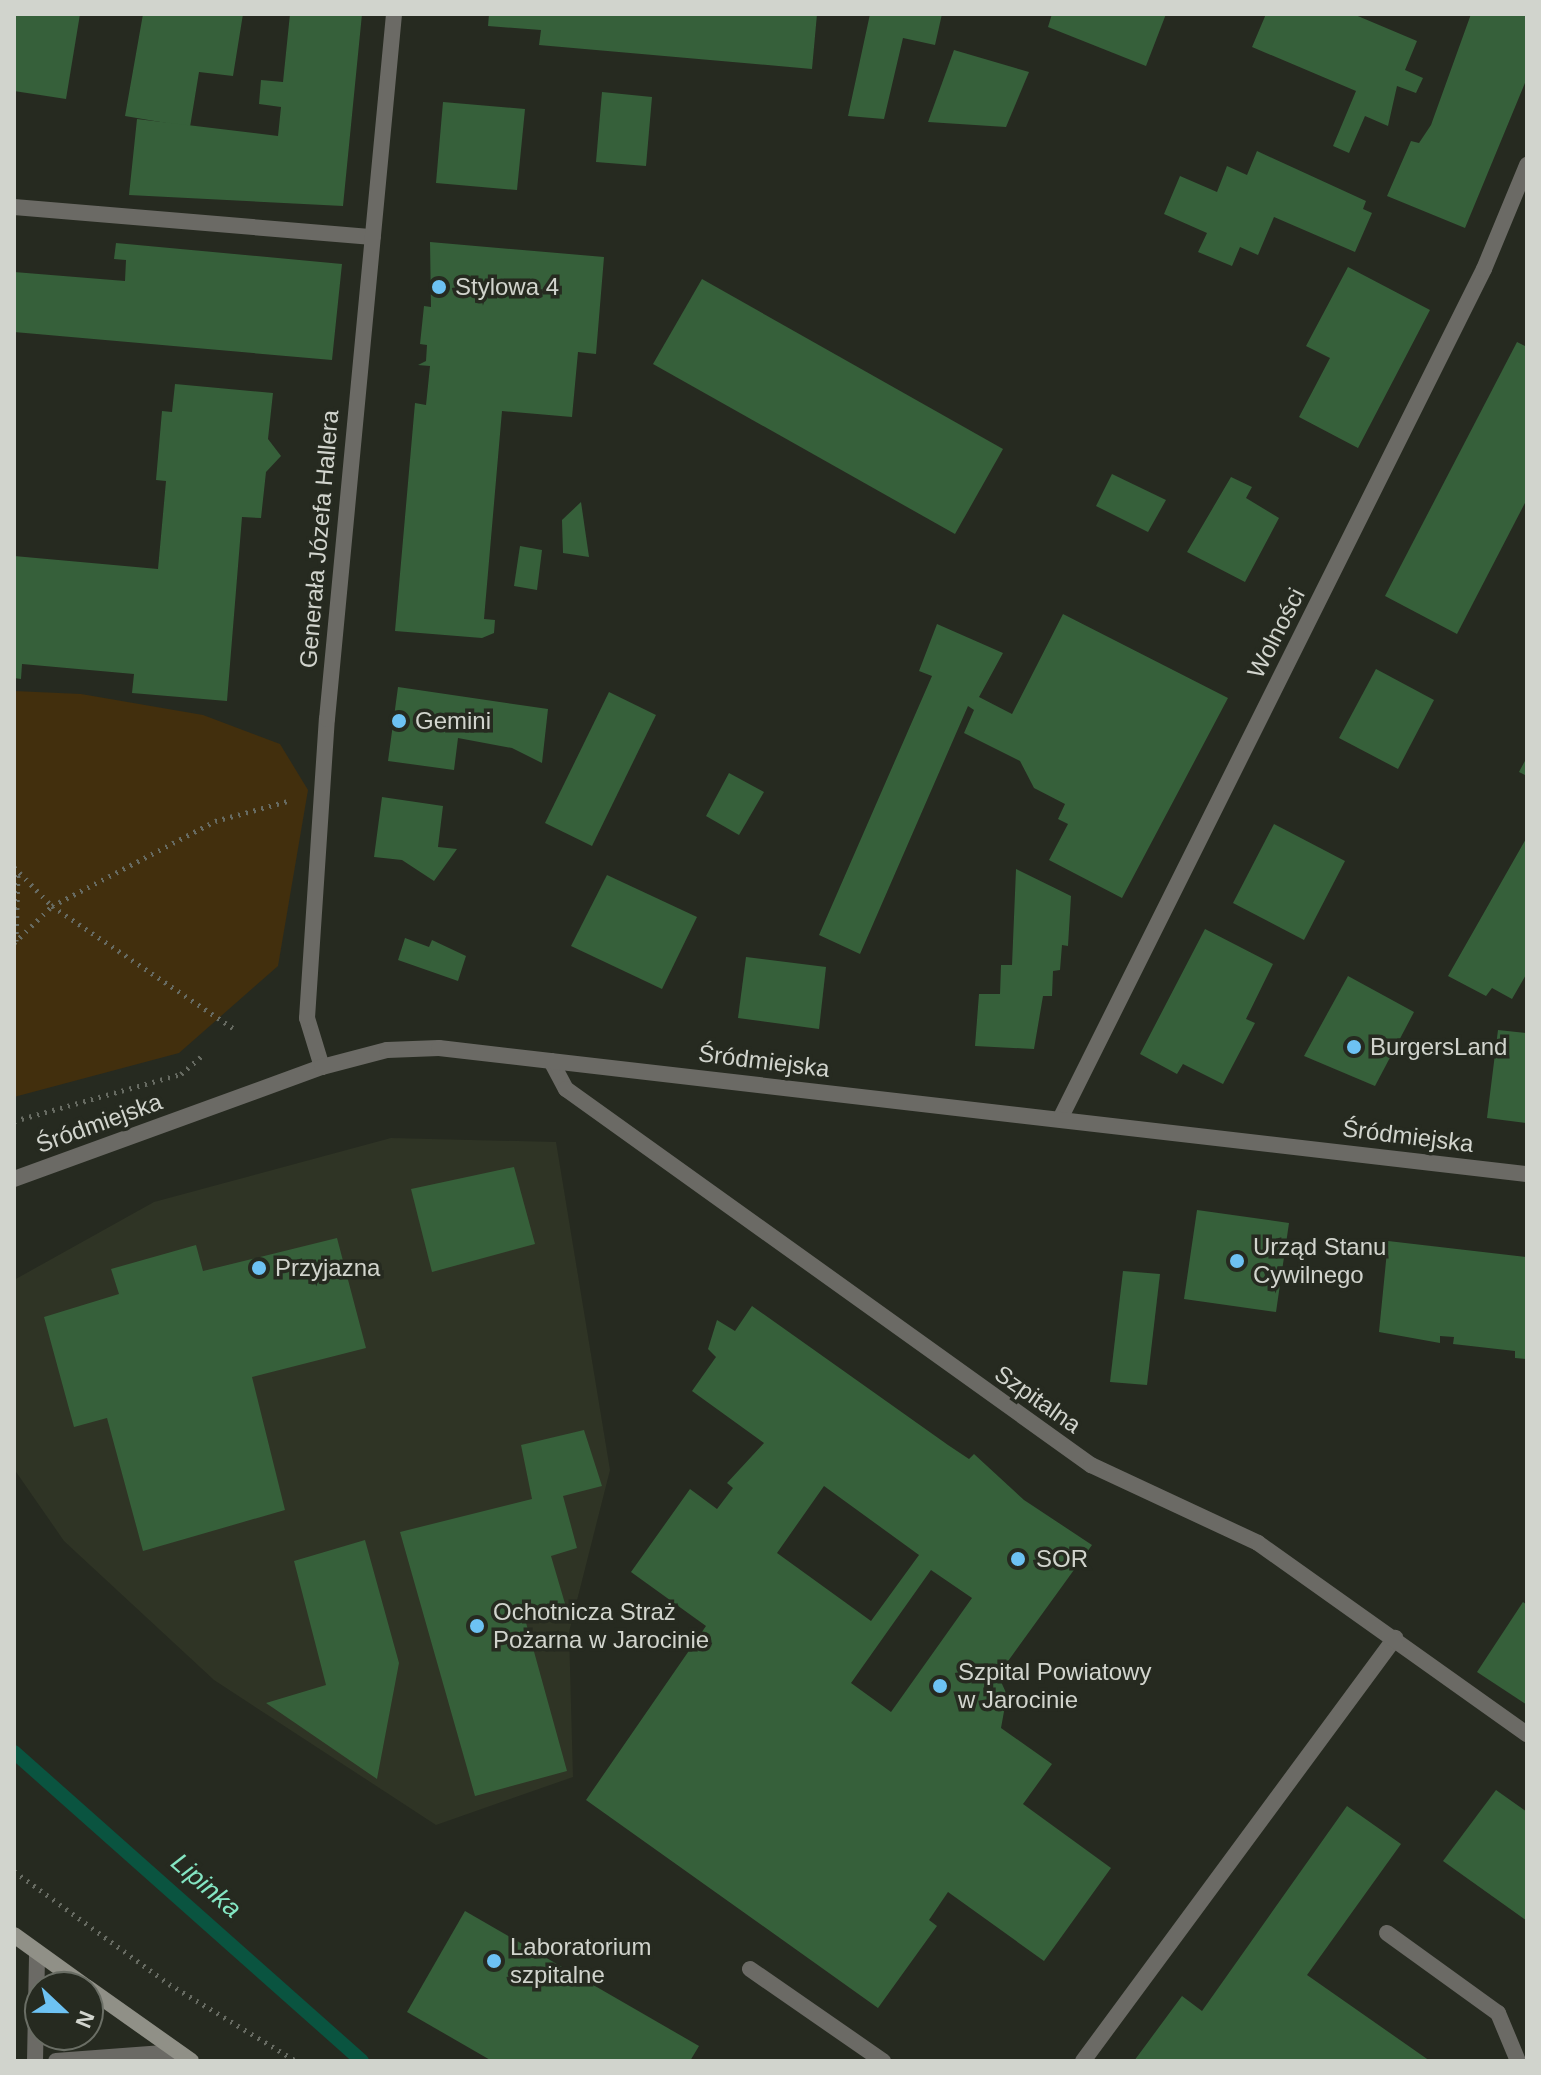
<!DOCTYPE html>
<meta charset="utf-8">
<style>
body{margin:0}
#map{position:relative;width:1541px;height:2075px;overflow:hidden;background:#262a20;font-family:Helvetica,sans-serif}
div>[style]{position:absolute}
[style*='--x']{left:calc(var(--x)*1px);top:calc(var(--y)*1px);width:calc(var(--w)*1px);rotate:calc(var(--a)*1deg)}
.built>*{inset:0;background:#2f3425}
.green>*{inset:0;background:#422f0d}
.stream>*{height:14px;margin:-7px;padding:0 7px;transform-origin:7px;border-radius:7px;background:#0a5440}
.building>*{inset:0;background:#36603a}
.path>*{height:5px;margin-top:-2.5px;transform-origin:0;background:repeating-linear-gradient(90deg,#676b62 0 2px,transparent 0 8px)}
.lane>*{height:16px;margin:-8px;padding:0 8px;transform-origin:8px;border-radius:8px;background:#6b6a65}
.street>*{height:16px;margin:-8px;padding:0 8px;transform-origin:8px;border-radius:8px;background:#6b6a65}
.secondary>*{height:16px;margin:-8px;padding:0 8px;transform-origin:8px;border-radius:8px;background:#909087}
.dots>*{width:22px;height:22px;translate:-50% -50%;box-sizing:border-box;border:4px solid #262a20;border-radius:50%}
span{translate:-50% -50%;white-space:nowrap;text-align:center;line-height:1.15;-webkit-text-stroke:7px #262a20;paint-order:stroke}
.poi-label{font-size:24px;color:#d1d4cd}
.left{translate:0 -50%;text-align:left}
.street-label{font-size:24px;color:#d1d4cd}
.water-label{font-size:26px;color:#84e6c3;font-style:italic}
.frame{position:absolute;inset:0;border:16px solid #d1d4cd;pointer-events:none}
.north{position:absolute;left:24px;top:1971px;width:80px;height:80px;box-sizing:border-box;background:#262a20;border:2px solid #6a6e65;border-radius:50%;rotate:112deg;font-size:22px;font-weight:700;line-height:32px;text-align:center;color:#d1d4cd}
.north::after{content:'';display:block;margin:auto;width:28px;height:36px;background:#6dc2f3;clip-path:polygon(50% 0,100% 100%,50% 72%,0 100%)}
</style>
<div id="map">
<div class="built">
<i style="clip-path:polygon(391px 1138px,556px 1142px,610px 1470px,569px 1632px,573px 1777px,436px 1825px,214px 1680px,64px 1541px,14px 1469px,14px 1280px,154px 1202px)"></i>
</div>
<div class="green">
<i style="clip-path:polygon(14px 691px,81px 694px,203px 715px,280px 744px,308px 790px,278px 966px,179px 1053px,14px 1097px)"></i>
</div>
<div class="stream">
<i style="--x:14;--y:1752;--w:465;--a:41.6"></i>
</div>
<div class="building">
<i style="clip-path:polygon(14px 14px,80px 14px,66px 99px,14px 91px)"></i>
<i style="clip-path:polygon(143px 14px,243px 14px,233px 76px,199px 72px,190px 127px,125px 116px)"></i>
<i style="clip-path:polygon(290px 14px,362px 14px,343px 206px,129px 195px,137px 119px,278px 136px,281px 107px,259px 104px,261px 80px,283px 82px)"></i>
<i style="clip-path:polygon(489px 14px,817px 14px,812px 69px,539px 45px,541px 30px,488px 26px)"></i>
<i style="clip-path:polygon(870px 14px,942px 14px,935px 45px,903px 38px,884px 119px,848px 116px)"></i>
<i style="clip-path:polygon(1052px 14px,1166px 14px,1146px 66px,1048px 27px)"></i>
<i style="clip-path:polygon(1266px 14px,1353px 14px,1417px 41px,1405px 70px,1423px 78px,1416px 93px,1397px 86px,1388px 126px,1365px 116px,1349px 153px,1333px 146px,1356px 91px,1252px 47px)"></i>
<i style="clip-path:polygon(1471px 14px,1527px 14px,1527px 78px,1465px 228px,1387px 196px,1411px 141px,1419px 143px,1431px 125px)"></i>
<i style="clip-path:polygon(954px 50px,1029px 72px,1006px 127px,928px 122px)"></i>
<i style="clip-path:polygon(602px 92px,652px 97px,646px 166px,596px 162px)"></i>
<i style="clip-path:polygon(443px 102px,525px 109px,517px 190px,436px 183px)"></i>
<i style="clip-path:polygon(1257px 151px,1366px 201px,1363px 209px,1372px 213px,1355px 252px,1274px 217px,1258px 255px,1240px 247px,1232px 266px,1198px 252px,1207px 233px,1164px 214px,1180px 176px,1217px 192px,1227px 166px,1247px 175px)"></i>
<i style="clip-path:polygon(430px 242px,604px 257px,596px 354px,578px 352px,572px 417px,502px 411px,484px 619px,495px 620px,494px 633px,482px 638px,395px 631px,415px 403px,426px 405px,430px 366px,418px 365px,426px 361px,427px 345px,420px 344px,424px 306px,431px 307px)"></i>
<i style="clip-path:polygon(116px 243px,342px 264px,332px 360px,14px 332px,14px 272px,125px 281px,126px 260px,114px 259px)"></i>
<i style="clip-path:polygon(1348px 267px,1430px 310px,1358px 448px,1299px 417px,1330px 358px,1306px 346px)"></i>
<i style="clip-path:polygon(702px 279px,1003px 449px,955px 534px,653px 364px)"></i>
<i style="clip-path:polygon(1517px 342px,1527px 347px,1527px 499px,1457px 634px,1385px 596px)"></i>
<i style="clip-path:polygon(175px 384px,273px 393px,268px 439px,281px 456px,266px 472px,261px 518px,242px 517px,227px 701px,132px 693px,134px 674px,22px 664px,21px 679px,14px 678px,14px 556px,158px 569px,166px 481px,156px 480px,162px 411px,172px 412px)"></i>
<i style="clip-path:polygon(1112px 474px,1166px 500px,1148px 532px,1096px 506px)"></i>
<i style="clip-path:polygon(1231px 477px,1252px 487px,1246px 498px,1279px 518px,1245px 582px,1187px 552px)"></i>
<i style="clip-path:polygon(581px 502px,589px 557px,563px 553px,562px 520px)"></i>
<i style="clip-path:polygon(520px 546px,542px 550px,537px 590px,514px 586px)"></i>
<i style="clip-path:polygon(1063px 614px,1228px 698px,1122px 898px,1049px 860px,1068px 824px,1058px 819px,1065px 804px,1034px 788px,1020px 761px,964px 733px,974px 710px,968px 706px,860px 954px,819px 935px,932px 676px,919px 671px,937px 624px,1003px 653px,979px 697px,1012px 714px)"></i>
<i style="clip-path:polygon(1376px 669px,1434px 700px,1398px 769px,1339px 738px)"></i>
<i style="clip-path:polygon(398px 687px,548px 709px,542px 763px,512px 748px,458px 738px,454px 770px,388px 761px)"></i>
<i style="clip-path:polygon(609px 692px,656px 715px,592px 846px,545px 823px)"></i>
<i style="clip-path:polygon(1527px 757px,1527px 776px,1519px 772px)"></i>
<i style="clip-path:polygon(729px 773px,764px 792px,739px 835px,706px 816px)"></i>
<i style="clip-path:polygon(382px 797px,443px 806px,438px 847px,457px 849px,434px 881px,402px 860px,374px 857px)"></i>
<i style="clip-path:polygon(1274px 824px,1345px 861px,1304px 940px,1233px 903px)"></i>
<i style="clip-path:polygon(1527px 837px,1527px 973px,1512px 999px,1492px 988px,1486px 996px,1448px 976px)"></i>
<i style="clip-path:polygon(1016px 869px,1071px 896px,1068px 946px,1062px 945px,1060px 970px,1053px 971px,1052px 996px,1043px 996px,1034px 1049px,975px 1046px,979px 994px,1000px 994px,1001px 965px,1012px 965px)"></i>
<i style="clip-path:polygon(607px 875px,697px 917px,662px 989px,571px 946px)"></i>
<i style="clip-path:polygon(1205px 929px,1273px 964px,1246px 1019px,1255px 1023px,1223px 1084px,1183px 1064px,1177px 1074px,1140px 1054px)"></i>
<i style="clip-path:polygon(405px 938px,429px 947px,432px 940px,466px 956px,458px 981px,398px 960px)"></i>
<i style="clip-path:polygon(746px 957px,826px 967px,819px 1029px,738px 1018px)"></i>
<i style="clip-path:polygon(1348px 976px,1414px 1012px,1375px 1086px,1304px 1056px)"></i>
<i style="clip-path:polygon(1498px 1030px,1527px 1033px,1527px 1123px,1487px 1118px)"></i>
<i style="clip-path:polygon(514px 1167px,535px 1244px,432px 1272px,411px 1189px)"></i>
<i style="clip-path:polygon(1197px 1210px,1289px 1223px,1276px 1312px,1184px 1299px)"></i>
<i style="clip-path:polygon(337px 1238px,366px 1348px,252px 1377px,285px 1510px,143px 1551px,107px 1418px,74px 1427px,44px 1317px,119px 1294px,111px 1269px,196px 1245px,203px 1271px)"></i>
<i style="clip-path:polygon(1388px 1241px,1527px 1257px,1527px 1359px,1515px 1358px,1515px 1351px,1453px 1344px,1454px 1337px,1440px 1336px,1440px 1343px,1379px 1332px)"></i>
<i style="clip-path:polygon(1123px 1271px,1160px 1274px,1147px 1385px,1110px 1382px)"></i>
<i style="clip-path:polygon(evenodd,752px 1306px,948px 1445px,969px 1459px,974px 1454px,1024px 1500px,1092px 1545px,998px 1675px,1007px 1695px,1001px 1728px,1052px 1764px,1023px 1804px,1111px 1868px,1044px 1961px,948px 1892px,929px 1920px,937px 1926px,878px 2008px,586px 1800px,706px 1626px,631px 1572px,690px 1489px,717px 1509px,733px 1488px,727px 1483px,764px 1443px,692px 1391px,716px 1357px,708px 1349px,717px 1320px,735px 1331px,752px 1306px,824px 1486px,919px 1555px,871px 1621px,777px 1553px,824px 1486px,752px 1306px,931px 1570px,972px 1598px,891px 1712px,851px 1683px,931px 1570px)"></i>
<i style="clip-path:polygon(584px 1430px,602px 1486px,563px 1496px,577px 1548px,551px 1556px,566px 1607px,525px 1619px,567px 1771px,475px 1796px,400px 1532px,532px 1499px,521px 1445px)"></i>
<i style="clip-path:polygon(365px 1540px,399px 1663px,377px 1779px,266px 1703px,326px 1685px,294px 1561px)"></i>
<i style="clip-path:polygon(1523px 1602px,1527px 1605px,1527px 1705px,1477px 1672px)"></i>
<i style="clip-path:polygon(1496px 1790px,1527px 1812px,1527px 1921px,1443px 1861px)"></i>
<i style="clip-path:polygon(1347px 1806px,1401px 1844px,1307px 1975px,1430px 2061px,1134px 2061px,1182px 1996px,1202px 2011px)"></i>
<i style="clip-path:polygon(465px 1911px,699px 2046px,690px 2061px,492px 2061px,407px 2012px)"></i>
</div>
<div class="path">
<i style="--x:14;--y:867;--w:54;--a:45.7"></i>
<i style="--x:52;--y:906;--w:218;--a:34"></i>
<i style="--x:16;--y:941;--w:69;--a:-88.3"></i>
<i style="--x:14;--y:943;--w:53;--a:-44.2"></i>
<i style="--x:52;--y:906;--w:184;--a:-27.5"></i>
<i style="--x:215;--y:821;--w:76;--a:-15.3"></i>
<i style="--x:14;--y:1121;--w:173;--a:-15.7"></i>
<i style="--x:181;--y:1074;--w:28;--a:-41"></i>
<i style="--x:14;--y:1871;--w:192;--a:36.1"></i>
<i style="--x:169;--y:1984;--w:149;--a:31.2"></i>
</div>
<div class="lane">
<i style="--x:14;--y:207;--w:360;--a:4.8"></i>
<i style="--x:1387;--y:1933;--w:137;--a:35.8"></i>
<i style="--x:1498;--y:2013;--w:52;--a:67.4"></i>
<i style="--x:750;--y:1969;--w:162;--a:34.7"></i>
<i style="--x:35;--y:2061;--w:109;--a:-88.9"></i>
<i style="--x:56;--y:2061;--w:121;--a:-4.3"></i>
<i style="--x:1083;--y:2061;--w:526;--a:-53.59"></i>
</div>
<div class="street">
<i style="--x:551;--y:1061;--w:32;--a:62"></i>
<i style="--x:566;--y:1089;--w:646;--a:35.61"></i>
<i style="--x:1091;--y:1465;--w:184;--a:25"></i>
<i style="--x:1258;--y:1543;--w:330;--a:35.4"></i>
<i style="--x:322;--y:1067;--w:51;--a:-107"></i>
<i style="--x:307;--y:1018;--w:300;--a:-86.2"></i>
<i style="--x:327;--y:719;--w:708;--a:-84.57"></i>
<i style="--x:1060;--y:1119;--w:950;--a:-63.49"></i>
<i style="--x:1484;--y:269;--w:113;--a:-67.5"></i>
<i style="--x:14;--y:1179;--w:328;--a:-20"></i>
<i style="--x:322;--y:1067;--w:67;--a:-14.7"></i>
<i style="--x:387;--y:1050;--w:52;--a:-2.2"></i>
<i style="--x:439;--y:1048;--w:1095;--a:6.61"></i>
</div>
<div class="secondary">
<i style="--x:14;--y:1935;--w:89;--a:35.8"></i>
<i style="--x:88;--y:1988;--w:126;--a:35.3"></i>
</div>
<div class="dots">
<i style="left:439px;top:287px;background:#6dc2f3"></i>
<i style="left:399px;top:721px;background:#6dc2f3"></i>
<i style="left:1354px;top:1047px;background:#6dc2f3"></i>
<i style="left:1237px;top:1261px;background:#6dc2f3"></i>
<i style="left:259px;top:1268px;background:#6dc2f3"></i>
<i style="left:1018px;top:1559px;background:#6dc2f3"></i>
<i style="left:477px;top:1626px;background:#6dc2f3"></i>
<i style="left:940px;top:1686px;background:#6dc2f3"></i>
<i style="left:494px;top:1961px;background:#6dc2f3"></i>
</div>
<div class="poi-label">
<span class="left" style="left:455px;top:287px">Stylowa 4</span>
<span class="left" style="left:415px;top:721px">Gemini</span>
<span class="left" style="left:1370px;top:1047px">BurgersLand</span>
<span class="left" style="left:1253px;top:1261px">Urząd Stanu<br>Cywilnego</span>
<span class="left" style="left:275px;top:1268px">Przyjazna</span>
<span class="left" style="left:1036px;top:1559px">SOR</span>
<span class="left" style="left:493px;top:1626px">Ochotnicza Straż<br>Pożarna w Jarocinie</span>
<span class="left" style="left:958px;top:1686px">Szpital Powiatowy<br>w Jarocinie</span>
<span class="left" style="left:510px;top:1961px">Laboratorium<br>szpitalne</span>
</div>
<div class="street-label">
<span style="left:319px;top:539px;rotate:-85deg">Generała Józefa Hallera</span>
<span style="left:1276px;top:633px;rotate:-63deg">Wolności</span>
<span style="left:764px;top:1061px;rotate:7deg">Śródmiejska</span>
<span style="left:99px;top:1123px;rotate:-20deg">Śródmiejska</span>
<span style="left:1408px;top:1136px;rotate:7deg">Śródmiejska</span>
<span style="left:1038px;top:1399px;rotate:35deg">Szpitalna</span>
</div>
<div class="water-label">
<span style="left:206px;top:1886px;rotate:41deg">Lipinka</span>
</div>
<div class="frame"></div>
<div class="north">N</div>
</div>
